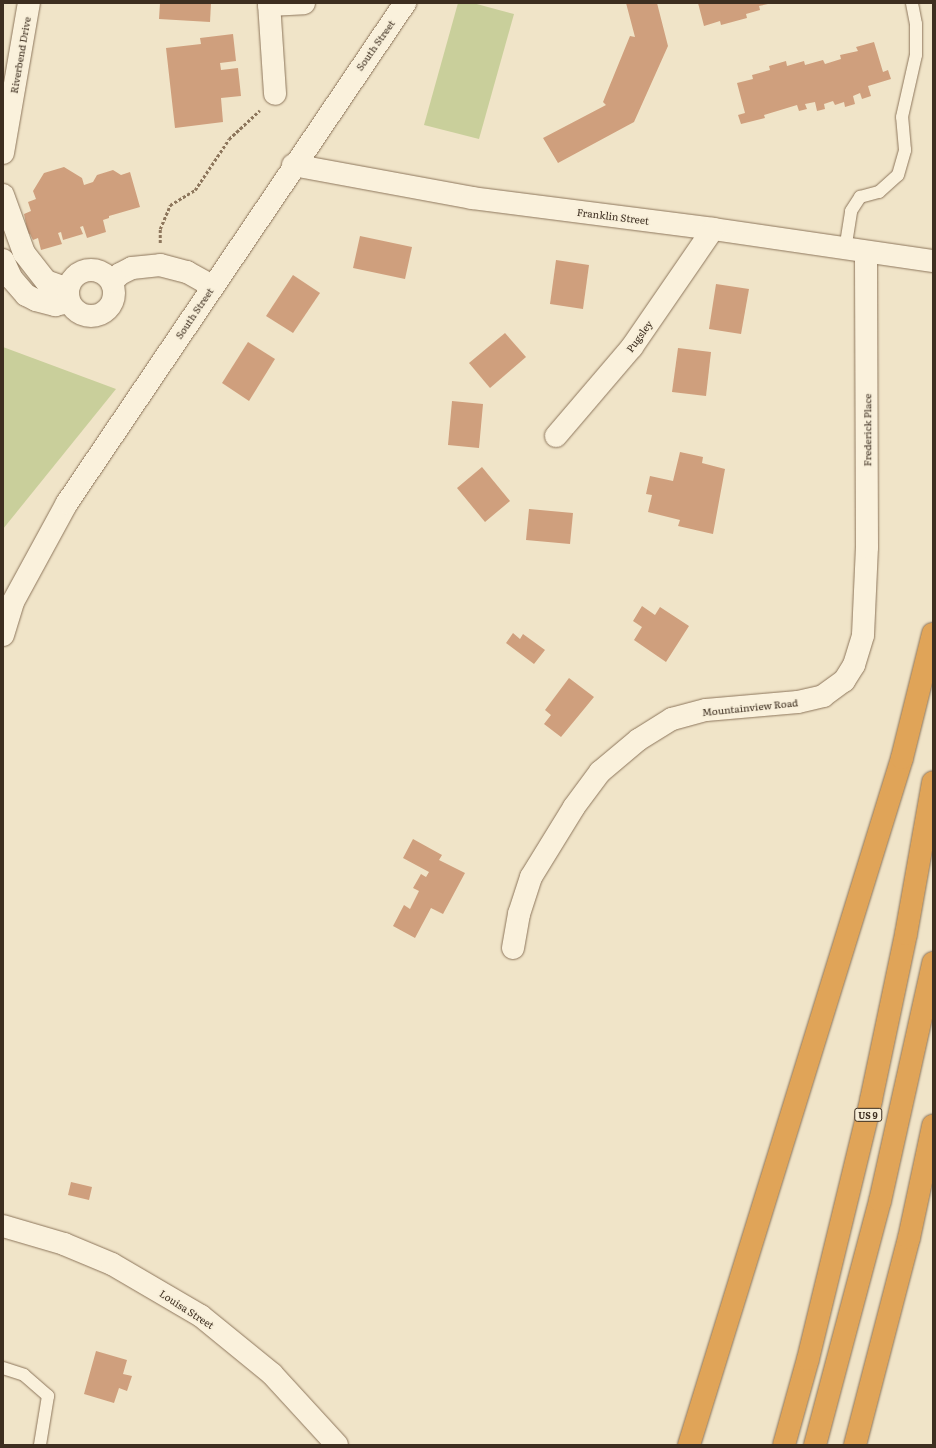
<!DOCTYPE html>
<style>
body{margin:0}
#map{position:relative;width:936px;height:1448px;overflow:hidden;background:#f0e4c8;font-family:Literata,serif}
div>[style]{position:absolute}
[style*='--x']{left:calc(var(--x)*1px);top:calc(var(--y)*1px);width:calc(var(--w)*1px);rotate:calc(var(--a)*1deg)}
.green>*{inset:0;background:#c9cf9b}
.building>*{inset:0;background:#cf9f7d}
.path>*{height:2.5px;margin-top:-1.25px;transform-origin:0;background:repeating-linear-gradient(90deg,#8d765c 0 3px,transparent 0 5px)}
.roads{filter:drop-shadow(0 0 1px #8d765c) drop-shadow(0 0 1px #8d765c)}
.service>*{height:12px;margin:-6px;padding:0 6px;transform-origin:6px;border-radius:6px;background:#faf1dc}
.minor>*{height:22px;margin:-11px;padding:0 11px;transform-origin:11px;border-radius:11px;background:#faf1dc}
.minor>.ring{margin:-11px;padding:0;box-sizing:content-box;background:none;border:22px solid #faf1dc;border-radius:50%}
.tertiary>*{height:22px;margin:-11px;padding:0 11px;transform-origin:11px;border-radius:11px;background:#faf1dc}
.motorway>*{height:22px;margin:-11px;padding:0 11px;transform-origin:11px;border-radius:11px;background:#e0a458}
span{translate:-50% -50%;white-space:nowrap;text-align:center;line-height:1.15;-webkit-text-stroke:3px #f7eed8;paint-order:stroke}
.shield-label span{padding:1px 3px;background:#f7eed8;border:1px solid;border-radius:3px;-webkit-text-stroke-width:0}
.shield-label{font-size:9px;color:#3d2e20;font-weight:700}
.street-label{font-size:10px;color:#3d2e20}
.frame{position:absolute;inset:0;border:4px solid #3d2e20;pointer-events:none}
</style>
<div id="map">
<div class="green">
<i style="clip-path:polygon(458px 3px,473px 3px,514px 14px,479px 139px,424px 125px)"></i>
<i style="clip-path:polygon(3px 347px,116px 389px,3px 529px)"></i>
</div>
<div class="building">
<i style="clip-path:polygon(160px 3px,211px 3px,210px 22px,159px 19px)"></i>
<i style="clip-path:polygon(626px 3px,657px 3px,668px 46px,634px 122px,558px 163px,543px 138px,606px 105px,603px 102px,630px 36px,635px 37px)"></i>
<i style="clip-path:polygon(698px 3px,768px 3px,768px 4px,759px 6px,760px 10px,746px 14px,747px 18px,721px 25px,720px 21px,704px 26px)"></i>
<i style="clip-path:polygon(233px 34px,236px 61px,220px 63px,221px 70px,238px 68px,241px 96px,221px 98px,223px 122px,175px 128px,166px 48px,201px 44px,200px 38px)"></i>
<i style="clip-path:polygon(874px 42px,883px 72px,888px 70px,891px 79px,868px 86px,871px 96px,862px 99px,860px 93px,853px 96px,855px 104px,845px 107px,844px 102px,835px 105px,833px 101px,824px 104px,825px 109px,817px 111px,815px 102px,805px 104px,807px 109px,799px 111px,797px 105px,764px 115px,765px 118px,741px 124px,738px 115px,745px 113px,737px 83px,753px 79px,752px 75px,770px 70px,769px 66px,786px 61px,787px 66px,804px 61px,805px 65px,823px 60px,825px 64px,841px 59px,840px 55px,858px 51px,856px 47px)"></i>
<i style="clip-path:polygon(64px 167px,82px 178px,84px 185px,93px 182px,97px 175px,113px 170px,121px 175px,130px 172px,140px 207px,109px 216px,109px 218px,103px 220px,106px 232px,87px 238px,83px 226px,80px 227px,83px 234px,63px 240px,61px 232px,58px 233px,62px 244px,41px 250px,38px 238px,33px 240px,30px 234px,28px 234px,24px 214px,31px 211px,28px 202px,36px 199px,33px 191px,44px 173px)"></i>
<i style="clip-path:polygon(360px 236px,412px 247px,405px 279px,353px 268px)"></i>
<i style="clip-path:polygon(556px 260px,589px 265px,583px 309px,550px 304px)"></i>
<i style="clip-path:polygon(293px 275px,320px 293px,293px 333px,266px 316px)"></i>
<i style="clip-path:polygon(716px 284px,749px 289px,741px 334px,709px 329px)"></i>
<i style="clip-path:polygon(505px 333px,526px 357px,490px 388px,469px 363px)"></i>
<i style="clip-path:polygon(248px 342px,275px 359px,249px 401px,222px 383px)"></i>
<i style="clip-path:polygon(678px 348px,711px 352px,706px 396px,672px 392px)"></i>
<i style="clip-path:polygon(452px 401px,483px 404px,479px 448px,448px 445px)"></i>
<i style="clip-path:polygon(680px 452px,703px 457px,702px 463px,725px 469px,713px 534px,678px 526px,680px 520px,648px 512px,652px 495px,646px 494px,650px 476px,673px 481px)"></i>
<i style="clip-path:polygon(482px 467px,510px 501px,485px 522px,457px 488px)"></i>
<i style="clip-path:polygon(529px 509px,573px 513px,570px 544px,526px 540px)"></i>
<i style="clip-path:polygon(642px 606px,655px 615px,660px 607px,689px 626px,666px 662px,634px 640px,642px 627px,633px 621px)"></i>
<i style="clip-path:polygon(513px 633px,520px 639px,523px 634px,545px 650px,534px 664px,506px 643px)"></i>
<i style="clip-path:polygon(569px 678px,594px 697px,561px 737px,544px 724px,551px 715px,545px 710px)"></i>
<i style="clip-path:polygon(413px 839px,442px 855px,439px 860px,465px 873px,443px 914px,431px 908px,415px 938px,393px 926px,404px 905px,410px 909px,419px 891px,413px 888px,421px 874px,426px 877px,429px 872px,403px 858px)"></i>
<i style="clip-path:polygon(71px 1182px,92px 1187px,89px 1200px,68px 1195px)"></i>
<i style="clip-path:polygon(96px 1351px,127px 1360px,123px 1374px,132px 1376px,127px 1391px,119px 1388px,114px 1403px,84px 1394px)"></i>
</div>
<div class="path">
<i style="--x:160;--y:243;--w:14;--a:-90"></i>
<i style="--x:160;--y:229;--w:26;--a:-67"></i>
<i style="--x:170;--y:205;--w:29;--a:-31"></i>
<i style="--x:195;--y:190;--w:61;--a:-56.3"></i>
<i style="--x:229;--y:139;--w:42;--a:-43.1"></i>
</div>
<div class="roads">
<div class="service">
<i style="--x:845;--y:250;--w:39;--a:-81"></i>
<i style="--x:851;--y:211;--w:17;--a:-57"></i>
<i style="--x:860;--y:197;--w:20;--a:-15"></i>
<i style="--x:879;--y:192;--w:25;--a:-42"></i>
<i style="--x:898;--y:175;--w:26;--a:-74"></i>
<i style="--x:905;--y:150;--w:33;--a:-95"></i>
<i style="--x:902;--y:117;--w:64;--a:-77.3"></i>
<i style="--x:916;--y:55;--w:31;--a:-90"></i>
<i style="--x:916;--y:24;--w:21;--a:-101"></i>
<i style="--x:3;--y:1368;--w:22;--a:18"></i>
<i style="--x:24;--y:1375;--w:32;--a:41"></i>
<i style="--x:48;--y:1396;--w:50;--a:99.3"></i>
</div>
<div class="minor">
<i style="--x:269;--y:3;--w:91;--a:86.2"></i>
<i style="--x:269;--y:5;--w:35;--a:-3"></i>
<i style="--x:3;--y:153;--w:152;--a:-80.2"></i>
<i style="--x:293;--y:165;--w:182;--a:10.4"></i>
<i style="--x:472;--y:198;--w:243;--a:7.3"></i>
<i style="--x:713;--y:229;--w:222;--a:8.3"></i>
<i style="--x:3;--y:195;--w:62;--a:70.1"></i>
<i style="--x:24;--y:253;--w:36;--a:52"></i>
<i style="--x:46;--y:281;--w:23;--a:20"></i>
<i style="--x:3;--y:260;--w:21;--a:65"></i>
<i style="--x:12;--y:279;--w:21;--a:49"></i>
<i style="--x:26;--y:295;--w:11;--a:27"></i>
<i style="--x:36;--y:300;--w:20;--a:15"></i>
<i style="--x:55;--y:305;--w:14;--a:-12"></i>
<i class="ring" style="left:68px;top:270px;width:24px;height:24px"></i>
<i style="--x:112;--y:282;--w:11;--a:-45"></i>
<i style="--x:120;--y:274;--w:13;--a:-27"></i>
<i style="--x:132;--y:268;--w:28;--a:-6"></i>
<i style="--x:160;--y:265;--w:28;--a:15"></i>
<i style="--x:187;--y:272;--w:29;--a:29"></i>
<i style="--x:556;--y:436;--w:117;--a:-49.5"></i>
<i style="--x:632;--y:347;--w:143;--a:-55.5"></i>
<i style="--x:513;--y:948;--w:35;--a:-80"></i>
<i style="--x:519;--y:914;--w:39;--a:-72"></i>
<i style="--x:531;--y:877;--w:82;--a:-58.4"></i>
<i style="--x:574;--y:807;--w:44;--a:-53.4"></i>
<i style="--x:600;--y:772;--w:50;--a:-40.1"></i>
<i style="--x:638;--y:740;--w:40;--a:-32"></i>
<i style="--x:672;--y:719;--w:35;--a:-15"></i>
<i style="--x:706;--y:710;--w:92;--a:-5"></i>
<i style="--x:798;--y:702;--w:26;--a:-13"></i>
<i style="--x:823;--y:696;--w:26;--a:-36"></i>
<i style="--x:844;--y:681;--w:19;--a:-58"></i>
<i style="--x:854;--y:665;--w:31;--a:-73"></i>
<i style="--x:863;--y:635;--w:88;--a:-87.4"></i>
<i style="--x:867;--y:547;--w:294;--a:-90.2"></i>
</div>
<div class="tertiary">
<i style="--x:3;--y:635;--w:34;--a:-73"></i>
<i style="--x:13;--y:602;--w:113;--a:-61.4"></i>
<i style="--x:67;--y:503;--w:604;--a:-55.94"></i>
<i style="--x:3;--y:1226;--w:64;--a:16.4"></i>
<i style="--x:64;--y:1244;--w:52;--a:22.6"></i>
<i style="--x:112;--y:1264;--w:103;--a:30.3"></i>
<i style="--x:201;--y:1316;--w:92;--a:39.2"></i>
<i style="--x:272;--y:1374;--w:96;--a:47.5"></i>
</div>
<div class="motorway">
<i style="--x:689;--y:1445;--w:719;--a:-72.77"></i>
<i style="--x:902;--y:758;--w:128;--a:-76"></i>
<i style="--x:784;--y:1445;--w:89;--a:-74.4"></i>
<i style="--x:808;--y:1359;--w:267;--a:-76.3"></i>
<i style="--x:871;--y:1100;--w:170;--a:-78.1"></i>
<i style="--x:906;--y:934;--w:154;--a:-79.9"></i>
<i style="--x:815;--y:1445;--w:253;--a:-75.1"></i>
<i style="--x:880;--y:1201;--w:244;--a:-77.4"></i>
<i style="--x:855;--y:1445;--w:214;--a:-75.4"></i>
<i style="--x:909;--y:1238;--w:115;--a:-77.9"></i>
</div>
</div>
<div class="shield-label">
<span style="left:868px;top:1115px">US 9</span>
</div>
<div class="street-label">
<span style="left:375px;top:45px;rotate:-55deg">South Street</span>
<span style="left:20px;top:55px;rotate:-80deg">Riverbend Drive</span>
<span style="left:613px;top:216px;rotate:7deg">Franklin Street</span>
<span style="left:194px;top:313px;rotate:-56deg">South Street</span>
<span style="left:639px;top:336px;rotate:-54deg">Pugsley</span>
<span style="left:867px;top:430px;rotate:-90deg">Frederick Place</span>
<span style="left:750px;top:707px;rotate:-6deg">Mountainview Road</span>
<span style="left:187px;top:1309px;rotate:33deg">Louisa Street</span>
</div>
<div class="frame"></div>
</div>
